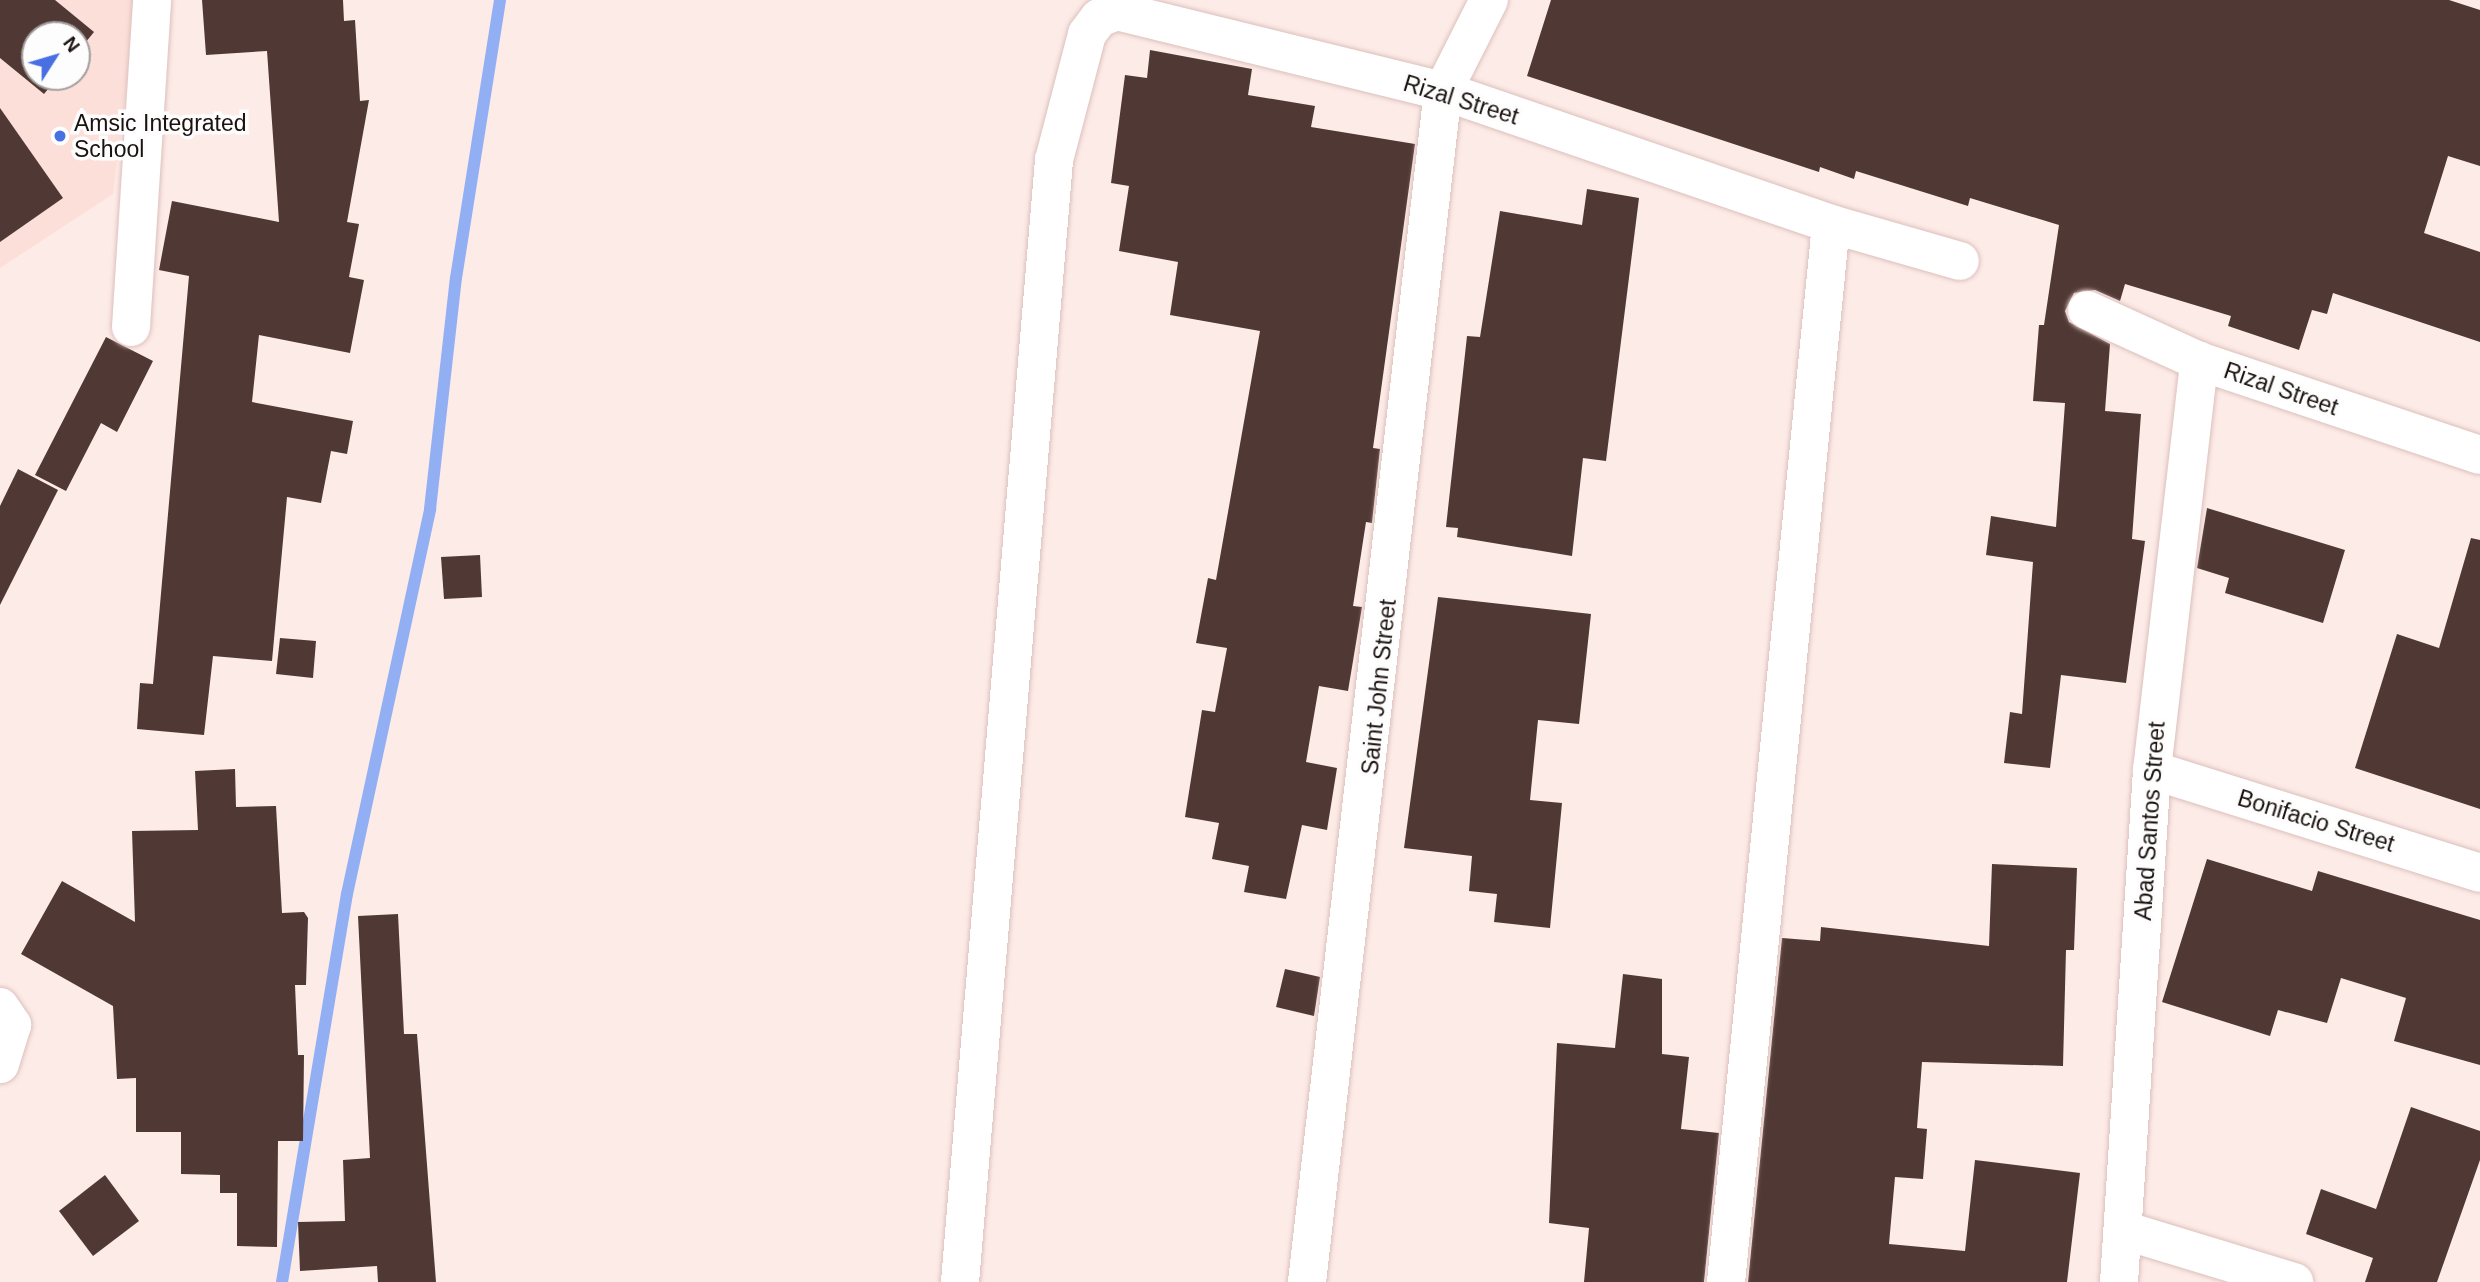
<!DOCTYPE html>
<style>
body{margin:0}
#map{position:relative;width:2480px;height:1282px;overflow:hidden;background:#fdebe8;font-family:Arial,sans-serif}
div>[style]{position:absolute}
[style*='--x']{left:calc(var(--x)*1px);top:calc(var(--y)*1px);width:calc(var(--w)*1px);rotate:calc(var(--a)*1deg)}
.built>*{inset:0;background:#fddfda}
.stream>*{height:12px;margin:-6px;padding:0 6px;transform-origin:6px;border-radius:6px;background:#92aff3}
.building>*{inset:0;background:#503935}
.roads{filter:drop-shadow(0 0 2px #dcc0bb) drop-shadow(0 0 2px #dcc0bb)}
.street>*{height:38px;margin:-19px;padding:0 19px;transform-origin:19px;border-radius:19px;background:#fff}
.dots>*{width:19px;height:19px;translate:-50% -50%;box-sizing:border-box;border:4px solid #fdfdfd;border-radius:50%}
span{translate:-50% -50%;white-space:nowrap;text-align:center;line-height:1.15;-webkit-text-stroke:7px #fdfdfd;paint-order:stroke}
.street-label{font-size:23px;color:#1b1210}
.poi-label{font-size:23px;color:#1b1210}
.left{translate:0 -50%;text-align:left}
.north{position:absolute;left:21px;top:21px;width:70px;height:70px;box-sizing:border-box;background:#fdfdfd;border:2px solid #a39f9e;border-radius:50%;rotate:53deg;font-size:19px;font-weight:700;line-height:28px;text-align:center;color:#1b1210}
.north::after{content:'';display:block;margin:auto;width:24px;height:32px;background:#4870e3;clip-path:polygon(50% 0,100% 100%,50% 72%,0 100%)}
</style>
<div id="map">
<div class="built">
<i style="clip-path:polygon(evenodd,0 0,137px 0,113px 194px,0 268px,0 0,35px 35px,77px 35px,77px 77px,35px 77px,35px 35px)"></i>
</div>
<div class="stream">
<i style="--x:282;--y:1282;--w:393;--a:-80.5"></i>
<i style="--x:347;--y:894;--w:394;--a:-77.8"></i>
<i style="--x:430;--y:509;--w:232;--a:-83.6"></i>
<i style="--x:456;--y:278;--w:281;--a:-81"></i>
</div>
<div class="building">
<i style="clip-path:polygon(0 0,55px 0,94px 32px,77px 53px,77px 35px,35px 35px,35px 77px,58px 77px,44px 94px,0 58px)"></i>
<i style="clip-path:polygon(202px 0,343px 0,344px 21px,355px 20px,360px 101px,369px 100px,347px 222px,359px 224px,349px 277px,364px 280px,350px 353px,259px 335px,252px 402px,353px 421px,347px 454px,331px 451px,321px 503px,287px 497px,272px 661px,213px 656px,204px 735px,137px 729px,140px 683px,153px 684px,189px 276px,159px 270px,172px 201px,279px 222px,267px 51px,206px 55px)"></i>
<i style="clip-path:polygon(1551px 0,2449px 0,2480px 10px,2480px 166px,2448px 156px,2424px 233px,2480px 252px,2480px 342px,2333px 293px,2327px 314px,2312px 310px,2299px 350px,2228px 326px,2231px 316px,2125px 284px,2120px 301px,2095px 290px,2074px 293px,2065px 311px,2069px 322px,2110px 344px,2105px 411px,2141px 414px,2132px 539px,2145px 541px,2126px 683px,2061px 675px,2050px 768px,2004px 763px,2010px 712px,2022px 714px,2033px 562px,1986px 555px,1991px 516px,2056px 527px,2065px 403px,2033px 401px,2039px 325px,2044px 325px,2059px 225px,1970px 198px,1968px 206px,1856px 171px,1854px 179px,1820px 167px,1819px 172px,1527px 76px)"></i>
<i style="clip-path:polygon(1150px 50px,1252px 69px,1248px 95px,1315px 106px,1311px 127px,1415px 144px,1373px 448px,1380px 449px,1372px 523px,1366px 522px,1353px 606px,1362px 607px,1348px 691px,1319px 686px,1306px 762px,1337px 768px,1327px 830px,1302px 825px,1286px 899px,1244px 892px,1249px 866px,1212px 859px,1219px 823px,1185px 817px,1202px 710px,1215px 712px,1227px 648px,1196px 643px,1208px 578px,1216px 580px,1260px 331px,1170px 315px,1178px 262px,1119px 251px,1129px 186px,1111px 183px,1125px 75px,1147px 78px)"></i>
<i style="clip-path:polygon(0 108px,63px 198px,0 242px)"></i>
<i style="clip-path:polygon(1587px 189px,1639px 198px,1606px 461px,1583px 458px,1572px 556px,1457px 537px,1458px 528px,1446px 527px,1467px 336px,1480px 337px,1500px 211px,1582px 225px)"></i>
<i style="clip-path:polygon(106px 337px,153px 361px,117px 432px,101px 423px,66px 491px,35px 475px)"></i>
<i style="clip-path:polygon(18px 469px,58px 490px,0 605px,0 506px)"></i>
<i style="clip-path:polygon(2207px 508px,2345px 550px,2323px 623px,2225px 593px,2229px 578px,2197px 568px)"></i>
<i style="clip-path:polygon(2471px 538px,2480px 540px,2480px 809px,2355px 768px,2397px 634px,2439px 648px)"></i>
<i style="clip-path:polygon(480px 555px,482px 597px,444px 599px,441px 557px)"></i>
<i style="clip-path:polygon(1438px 597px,1591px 614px,1579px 724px,1538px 720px,1530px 800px,1562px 803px,1550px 928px,1494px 922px,1497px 894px,1469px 891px,1472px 856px,1404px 848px)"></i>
<i style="clip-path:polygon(280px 638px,316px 641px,313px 678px,276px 674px)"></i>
<i style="clip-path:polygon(235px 769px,236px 807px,276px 806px,282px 913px,304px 912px,308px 918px,306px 985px,295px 985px,298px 1055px,304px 1055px,303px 1141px,278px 1141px,277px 1247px,237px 1246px,237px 1193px,220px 1193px,220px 1175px,181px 1174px,181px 1132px,136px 1132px,136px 1078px,117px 1079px,113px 1006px,21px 954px,62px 881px,135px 922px,132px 831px,198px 830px,195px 771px)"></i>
<i style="clip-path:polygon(2207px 859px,2312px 891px,2318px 871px,2480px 920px,2480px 1065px,2394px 1041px,2406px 998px,2341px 978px,2327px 1023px,2278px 1010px,2270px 1036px,2162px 1002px)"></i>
<i style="clip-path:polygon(1992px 864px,2077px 868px,2074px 950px,2066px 950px,2063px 1066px,1922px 1062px,1917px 1128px,1927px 1129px,1923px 1179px,1895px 1177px,1889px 1244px,1965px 1251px,1975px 1160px,2080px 1173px,2067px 1282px,1748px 1282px,1782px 938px,1820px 941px,1821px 927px,1989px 946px)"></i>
<i style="clip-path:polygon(398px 914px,404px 1034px,417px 1034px,436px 1282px,378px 1282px,377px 1266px,300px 1271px,298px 1222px,345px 1221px,343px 1160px,370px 1158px,358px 916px)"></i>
<i style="clip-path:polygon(1285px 969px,1320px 977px,1314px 1016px,1276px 1007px)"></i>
<i style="clip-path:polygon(1623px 974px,1662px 979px,1662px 1054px,1689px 1057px,1681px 1129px,1719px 1133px,1704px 1282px,1584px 1282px,1589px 1228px,1549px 1223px,1557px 1043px,1615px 1048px)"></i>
<i style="clip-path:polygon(2411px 1107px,2480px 1131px,2480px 1160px,2437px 1282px,2365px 1282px,2373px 1258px,2306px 1234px,2321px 1189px,2376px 1209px)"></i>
<i style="clip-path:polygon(105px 1175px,139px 1221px,93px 1256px,59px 1211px)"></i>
</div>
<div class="roads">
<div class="street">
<i style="--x:2087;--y:310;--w:123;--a:24.5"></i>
<i style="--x:2199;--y:361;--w:296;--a:18.5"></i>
<i style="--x:131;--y:327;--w:328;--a:-86.3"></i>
<i style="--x:2152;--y:770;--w:344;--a:17.4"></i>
<i style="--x:0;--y:1007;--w:22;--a:56"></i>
<i style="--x:12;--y:1025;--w:41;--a:107.1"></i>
<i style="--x:2123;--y:1230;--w:179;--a:16.9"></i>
<i style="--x:960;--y:1282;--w:1126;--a:-85.21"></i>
<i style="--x:1054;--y:160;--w:130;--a:-75.3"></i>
<i style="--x:1087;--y:34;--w:20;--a:-53"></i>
<i style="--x:1099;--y:18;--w:19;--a:-21"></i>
<i style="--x:1117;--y:11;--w:336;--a:13.8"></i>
<i style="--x:1443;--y:91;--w:410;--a:18.9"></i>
<i style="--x:1831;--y:224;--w:134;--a:16"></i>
<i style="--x:1307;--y:1282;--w:1199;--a:-83.49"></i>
<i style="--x:1443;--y:91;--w:102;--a:-63.2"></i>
<i style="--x:1726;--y:1282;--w:1063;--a:-84.33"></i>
<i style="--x:2119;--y:1282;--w:513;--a:-86.31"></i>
<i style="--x:2152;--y:770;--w:412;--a:-83.4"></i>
</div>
</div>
<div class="dots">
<i style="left:60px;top:136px;background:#4870e3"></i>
</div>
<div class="street-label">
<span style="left:1461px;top:100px;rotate:17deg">Rizal Street</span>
<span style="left:2281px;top:389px;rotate:19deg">Rizal Street</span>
<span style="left:1379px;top:687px;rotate:-84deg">Saint John Street</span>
<span style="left:2150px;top:821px;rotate:-86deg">Abad Santos Street</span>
<span style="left:2316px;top:821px;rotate:17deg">Bonifacio Street</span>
</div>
<div class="poi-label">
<span class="left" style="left:74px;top:136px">Amsic Integrated<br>School</span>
</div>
<div class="north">N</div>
</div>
